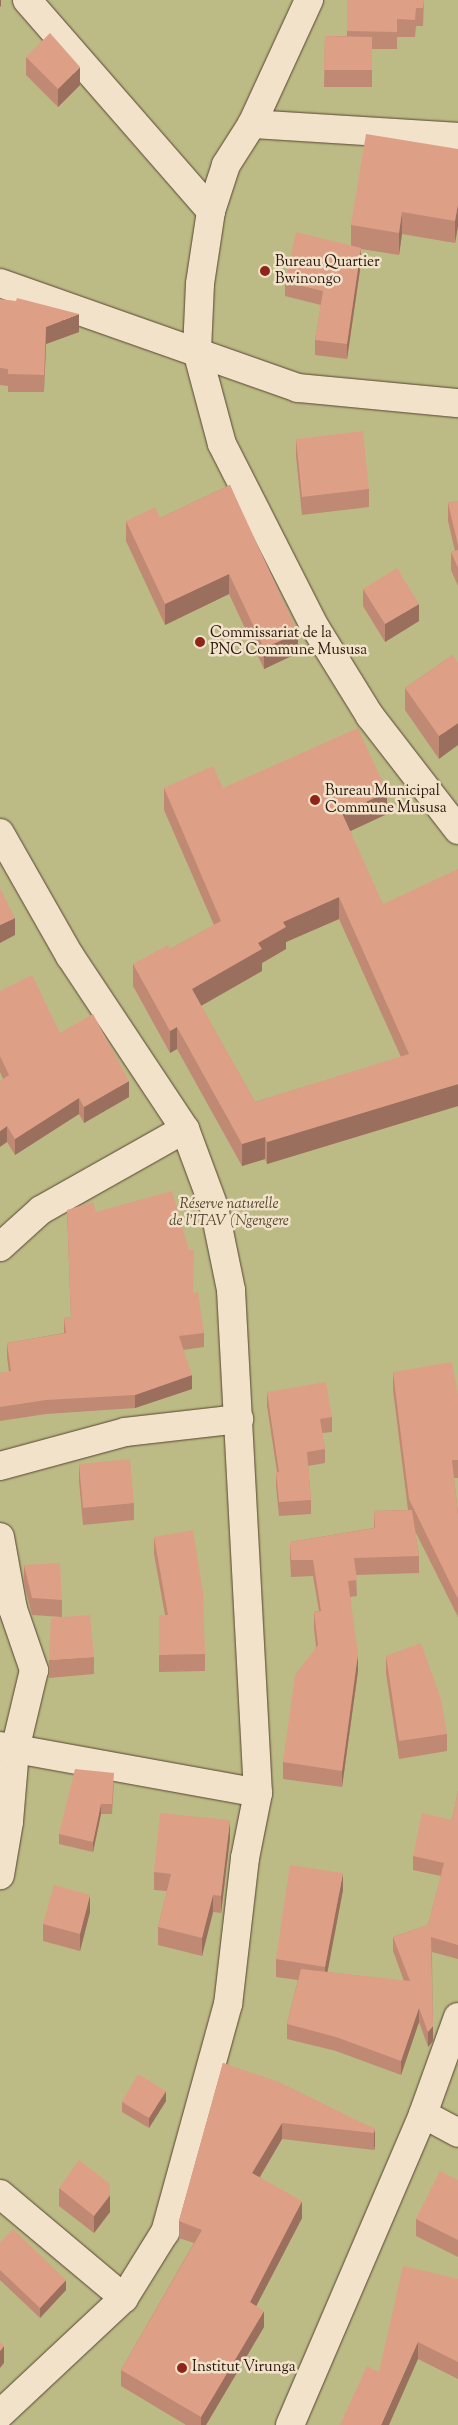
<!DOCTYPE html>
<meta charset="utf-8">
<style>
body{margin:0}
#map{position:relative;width:458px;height:2425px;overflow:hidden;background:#e9d3ac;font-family:"Sorts Mill Goudy",serif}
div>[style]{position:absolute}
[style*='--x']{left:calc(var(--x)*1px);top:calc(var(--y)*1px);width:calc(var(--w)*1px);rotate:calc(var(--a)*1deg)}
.green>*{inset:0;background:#bcbb85}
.roads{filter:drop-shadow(0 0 1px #584433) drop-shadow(0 0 1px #584433)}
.minor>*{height:28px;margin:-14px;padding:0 14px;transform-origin:14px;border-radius:14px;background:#f1e2c9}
.wall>*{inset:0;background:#bf8974}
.shaded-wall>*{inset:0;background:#9b6f5e}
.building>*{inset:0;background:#de9f87}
.dots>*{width:14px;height:14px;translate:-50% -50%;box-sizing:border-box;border:2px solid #f1e2c9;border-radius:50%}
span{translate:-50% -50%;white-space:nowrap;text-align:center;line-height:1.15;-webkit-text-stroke:5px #f1e2c9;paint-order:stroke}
.poi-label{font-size:15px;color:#27140b}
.left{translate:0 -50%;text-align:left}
.park-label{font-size:15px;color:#544630;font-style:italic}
</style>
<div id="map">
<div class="green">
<i style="clip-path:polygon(0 0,458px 0,458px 2425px,0 2425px)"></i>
</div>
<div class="roads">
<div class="minor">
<i style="--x:27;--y:0;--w:280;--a:48.9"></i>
<i style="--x:309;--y:0;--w:136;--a:114.7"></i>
<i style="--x:252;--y:124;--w:49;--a:122.4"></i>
<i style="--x:226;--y:165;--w:48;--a:108.1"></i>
<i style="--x:211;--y:211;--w:74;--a:98.6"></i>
<i style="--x:200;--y:284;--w:67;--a:92.6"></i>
<i style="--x:197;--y:351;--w:96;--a:75"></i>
<i style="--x:222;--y:444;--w:205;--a:63.1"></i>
<i style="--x:315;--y:627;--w:105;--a:58.3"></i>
<i style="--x:370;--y:716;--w:144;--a:52.3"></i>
<i style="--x:252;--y:124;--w:206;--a:3.6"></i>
<i style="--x:0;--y:283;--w:316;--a:19.4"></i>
<i style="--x:298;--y:388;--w:161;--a:5.4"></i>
<i style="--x:0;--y:833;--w:142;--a:60.4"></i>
<i style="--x:70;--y:956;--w:208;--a:56.4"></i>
<i style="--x:185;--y:1129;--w:83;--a:69.6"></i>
<i style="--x:214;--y:1207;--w:85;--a:78.4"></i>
<i style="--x:231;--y:1290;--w:504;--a:86.93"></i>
<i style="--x:258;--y:1793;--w:66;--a:101.3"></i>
<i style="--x:245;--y:1858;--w:147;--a:96.6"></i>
<i style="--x:228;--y:2004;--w:237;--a:105.4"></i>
<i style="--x:165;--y:2232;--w:78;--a:121.8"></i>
<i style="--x:124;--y:2298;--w:170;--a:136.9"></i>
<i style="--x:0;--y:1247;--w:55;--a:-42.1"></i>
<i style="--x:41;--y:1210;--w:165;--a:-29.4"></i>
<i style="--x:0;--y:1466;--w:130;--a:-15.2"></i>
<i style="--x:125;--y:1432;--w:115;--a:-6.5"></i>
<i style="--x:0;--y:1537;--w:73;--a:79.8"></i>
<i style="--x:13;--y:1609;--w:65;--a:71"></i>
<i style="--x:34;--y:1670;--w:82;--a:103.4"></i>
<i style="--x:15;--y:1750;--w:72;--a:94.8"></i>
<i style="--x:9;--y:1822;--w:54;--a:99.6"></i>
<i style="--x:0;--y:1746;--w:262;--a:10.3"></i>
<i style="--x:423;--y:2114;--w:40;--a:28"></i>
<i style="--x:0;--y:2194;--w:162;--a:40"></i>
<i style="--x:290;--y:2425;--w:338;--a:-66.8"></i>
<i style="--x:423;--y:2114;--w:103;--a:-70.2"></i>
</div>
</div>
<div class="wall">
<i style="clip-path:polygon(347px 0,424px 0,423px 26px,416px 26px,415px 37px,397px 37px,397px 49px,372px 49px,372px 87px,324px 87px,325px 36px,347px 36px)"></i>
<i style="clip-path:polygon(26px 57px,80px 85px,58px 107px,26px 75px)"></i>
<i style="clip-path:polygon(458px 149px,458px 226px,455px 243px,402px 234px,399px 255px,361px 249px,361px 263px,347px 359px,315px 355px,315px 340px,321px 305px,285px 296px,285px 282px,351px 246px,351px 225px)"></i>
<i style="clip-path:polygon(0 299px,79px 332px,46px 344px,44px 392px,8px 392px,8px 386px,0 385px)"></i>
<i style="clip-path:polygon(296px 439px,369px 489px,369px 507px,302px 515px,296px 456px)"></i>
<i style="clip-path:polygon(230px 485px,298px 653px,264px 669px,229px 594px,165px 625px,126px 541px,126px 521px,160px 518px)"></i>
<i style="clip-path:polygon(458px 501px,458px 586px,451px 570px,451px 552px,455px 551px,448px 521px,448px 503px)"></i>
<i style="clip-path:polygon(363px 589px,419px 621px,385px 642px,363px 606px)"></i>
<i style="clip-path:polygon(453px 655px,439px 759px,405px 710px,405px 688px)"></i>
<i style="clip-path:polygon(evenodd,164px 788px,223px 788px,387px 814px,350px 831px,458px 1106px,267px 1164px,265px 1159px,242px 1166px,177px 1049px,170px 1053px,133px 986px,133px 964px,170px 949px,214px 925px,164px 810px,164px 788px,339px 919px,401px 1057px,255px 1102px,201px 1006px,262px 971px,262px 963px,286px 949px,286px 942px,339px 919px)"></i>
<i style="clip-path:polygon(0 991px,60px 1033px,129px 1097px,84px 1123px,79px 1114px,15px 1155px,7px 1142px,3px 1079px,0 1072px)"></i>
<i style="clip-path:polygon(67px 1210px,96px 1212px,193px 1293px,204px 1333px,204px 1347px,183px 1350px,192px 1389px,135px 1408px,46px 1414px,0 1421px,0 1373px,9px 1372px,7px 1357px,7px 1343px,64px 1333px,64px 1318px,71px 1317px)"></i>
<i style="clip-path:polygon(393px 1372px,458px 1395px,458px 1478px,454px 1478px,458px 1514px,458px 1617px,415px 1531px,419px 1556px,419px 1573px,356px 1575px,357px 1596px,350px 1597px,358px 1671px,342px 1787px,283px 1779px,283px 1762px,316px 1647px,314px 1628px,314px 1612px,319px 1611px,313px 1576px,291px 1577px,290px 1558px,290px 1542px,374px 1528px,374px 1511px,408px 1510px,393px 1390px)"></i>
<i style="clip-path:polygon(267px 1392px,332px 1417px,332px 1432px,322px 1433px,325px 1449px,325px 1463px,308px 1466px,311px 1500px,311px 1514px,279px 1516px,276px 1486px,276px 1472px,277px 1472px,267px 1406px)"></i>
<i style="clip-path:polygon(79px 1464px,134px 1503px,134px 1520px,83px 1525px,79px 1481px)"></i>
<i style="clip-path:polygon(154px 1537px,205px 1654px,205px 1671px,159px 1672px,159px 1615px,165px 1615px,154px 1554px)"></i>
<i style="clip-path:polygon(24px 1565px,62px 1600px,62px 1617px,32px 1615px,24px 1583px)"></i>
<i style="clip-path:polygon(386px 1656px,447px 1734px,447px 1751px,399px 1759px,386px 1673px)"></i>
<i style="clip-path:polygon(94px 1657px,94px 1674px,49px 1678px,49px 1660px)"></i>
<i style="clip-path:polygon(114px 1783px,112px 1814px,101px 1814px,93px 1852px,59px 1844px,59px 1834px)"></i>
<i style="clip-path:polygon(458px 1791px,458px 1959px,432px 1952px,433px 2041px,428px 2047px,419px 2022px,401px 2075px,336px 2051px,287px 2039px,287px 2024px,298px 1980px,276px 1977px,276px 1959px,343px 1890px,327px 1972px,404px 1981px,393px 1951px,393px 1937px,428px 1925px,441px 1876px,413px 1870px,413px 1856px,452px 1820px)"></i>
<i style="clip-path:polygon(230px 1838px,221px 1913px,213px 1912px,202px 1956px,158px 1945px,158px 1927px,167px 1891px,154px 1890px,154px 1872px)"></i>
<i style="clip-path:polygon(90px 1912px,80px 1951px,43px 1941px,43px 1924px)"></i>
<i style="clip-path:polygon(223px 2063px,375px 2129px,375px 2146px,374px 2150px,282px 2139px,260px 2177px,302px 2218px,256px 2306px,264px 2327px,206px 2425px,186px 2425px,121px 2386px,121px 2370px,194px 2243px,179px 2238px,179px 2221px)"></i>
<i style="clip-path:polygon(166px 2101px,149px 2128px,122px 2112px,122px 2102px)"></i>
<i style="clip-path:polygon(458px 2180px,458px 2257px,416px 2236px,416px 2219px)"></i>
<i style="clip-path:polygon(59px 2188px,110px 2212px,94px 2233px,59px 2206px)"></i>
<i style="clip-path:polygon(0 2243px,66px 2290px,40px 2318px,0 2280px)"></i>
<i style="clip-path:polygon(458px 2279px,458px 2379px,418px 2359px,379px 2372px)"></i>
</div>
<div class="shaded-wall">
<i style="clip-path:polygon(0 0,1px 0,1px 6px,0 7px)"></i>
<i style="clip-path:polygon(80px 67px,80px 85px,58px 107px,58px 89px)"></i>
<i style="clip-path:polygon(458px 204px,458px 226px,455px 243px,455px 221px)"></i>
<i style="clip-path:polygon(402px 212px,402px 234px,399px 255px,399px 233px)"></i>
<i style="clip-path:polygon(361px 248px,361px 263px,347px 359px,347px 344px)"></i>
<i style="clip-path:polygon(79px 314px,79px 332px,46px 344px,44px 392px,46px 327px)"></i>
<i style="clip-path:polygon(229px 574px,229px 594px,165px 625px,165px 604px)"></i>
<i style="clip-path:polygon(419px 604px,419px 621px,385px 642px,385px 624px)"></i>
<i style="clip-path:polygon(298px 633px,298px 653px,264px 669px,264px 648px)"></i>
<i style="clip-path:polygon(458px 723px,458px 745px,439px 759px,439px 736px)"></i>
<i style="clip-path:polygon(387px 792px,387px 814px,342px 835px,342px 813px)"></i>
<i style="clip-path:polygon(339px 897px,339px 919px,286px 942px,286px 949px,262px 963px,262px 971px,192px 1011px,192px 989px,258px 943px,283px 922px)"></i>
<i style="clip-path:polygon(15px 918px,15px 935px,0 943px,0 925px)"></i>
<i style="clip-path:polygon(177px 1027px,177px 1049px,170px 1053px,170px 1031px)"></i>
<i style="clip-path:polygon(129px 1081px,129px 1097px,84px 1123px,84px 1107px)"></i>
<i style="clip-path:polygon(458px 1084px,458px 1106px,267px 1164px,267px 1142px)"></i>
<i style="clip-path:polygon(79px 1098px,79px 1114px,15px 1155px,15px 1139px)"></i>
<i style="clip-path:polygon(7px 1126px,7px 1142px,0 1147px,0 1131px)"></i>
<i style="clip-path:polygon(265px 1137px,265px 1159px,242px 1166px,242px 1144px)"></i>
<i style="clip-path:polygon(192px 1375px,192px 1389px,135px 1408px,135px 1395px)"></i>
<i style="clip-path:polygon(358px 1654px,358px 1671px,342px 1787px,342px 1771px)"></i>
<i style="clip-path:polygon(101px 1804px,101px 1814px,93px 1852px,93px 1842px)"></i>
<i style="clip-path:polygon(230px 1820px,230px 1838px,221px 1913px,221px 1896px)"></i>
<i style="clip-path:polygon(343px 1873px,343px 1890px,325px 1985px,325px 1967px)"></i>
<i style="clip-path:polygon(90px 1895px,90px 1912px,80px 1951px,80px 1934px)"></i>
<i style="clip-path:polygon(213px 1895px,213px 1912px,202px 1956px,202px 1938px)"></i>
<i style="clip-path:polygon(419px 2008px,419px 2022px,401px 2075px,401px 2061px)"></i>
<i style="clip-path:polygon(433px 2026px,433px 2041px,428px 2047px,428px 2032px)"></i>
<i style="clip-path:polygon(166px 2091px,166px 2101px,149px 2128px,149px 2118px)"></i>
<i style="clip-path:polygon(282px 2123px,282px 2139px,252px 2190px,252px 2173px)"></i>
<i style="clip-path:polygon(375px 2129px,375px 2146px,374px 2150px,374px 2133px)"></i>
<i style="clip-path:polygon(110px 2195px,110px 2212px,94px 2233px,94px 2216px)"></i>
<i style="clip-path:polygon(302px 2201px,302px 2218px,250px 2318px,250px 2302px)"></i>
<i style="clip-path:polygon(66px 2280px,66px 2290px,40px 2318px,40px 2308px)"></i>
<i style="clip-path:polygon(264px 2311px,264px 2327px,206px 2425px,201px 2425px,201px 2417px)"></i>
<i style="clip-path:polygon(418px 2342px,418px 2359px,389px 2425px,381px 2425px)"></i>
<i style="clip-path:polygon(4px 2346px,4px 2363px,0 2368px,0 2351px)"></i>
</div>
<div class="building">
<i style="clip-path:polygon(347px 0,424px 0,423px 8px,416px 8px,415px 20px,397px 19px,397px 32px,347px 31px)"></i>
<i style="clip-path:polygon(50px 33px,80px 67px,58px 89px,26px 57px)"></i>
<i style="clip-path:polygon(325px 36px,372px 37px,372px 70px,324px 70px)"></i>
<i style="clip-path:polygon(366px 134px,458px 149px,458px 204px,455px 221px,402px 212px,399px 233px,351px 225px)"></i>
<i style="clip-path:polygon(296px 232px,361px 248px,347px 344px,315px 340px,323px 291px,285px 282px)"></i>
<i style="clip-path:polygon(17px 298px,79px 314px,46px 327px,44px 375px,8px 374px,8px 369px,0 368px,0 299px,16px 301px)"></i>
<i style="clip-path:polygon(363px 431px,369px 489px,302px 497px,296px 439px)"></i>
<i style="clip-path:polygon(230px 485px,298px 633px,264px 648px,229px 574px,165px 604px,126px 521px,155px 507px,160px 518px)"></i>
<i style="clip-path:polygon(458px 501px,458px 545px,448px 503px)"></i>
<i style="clip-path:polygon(458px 550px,458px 568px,451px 552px)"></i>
<i style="clip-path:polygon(397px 568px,419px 604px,385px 624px,363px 589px)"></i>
<i style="clip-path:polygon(453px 655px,458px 663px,458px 723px,439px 736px,405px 688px)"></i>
<i style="clip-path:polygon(evenodd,358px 728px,387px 792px,342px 813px,383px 904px,458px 869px,458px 1084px,267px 1142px,265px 1137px,242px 1144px,177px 1027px,170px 1031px,133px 964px,168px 945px,170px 949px,221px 921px,164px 788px,213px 766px,223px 788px,358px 728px,339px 897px,409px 1054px,255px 1102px,192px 989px,262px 949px,258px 943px,286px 927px,283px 922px,339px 897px)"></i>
<i style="clip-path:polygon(0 888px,15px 918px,0 925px)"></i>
<i style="clip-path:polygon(32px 975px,60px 1033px,93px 1014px,129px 1081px,84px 1107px,79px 1098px,15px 1139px,7px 1126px,0 1131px,0 1081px,9px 1075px,0 1056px,0 991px)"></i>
<i style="clip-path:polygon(172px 1191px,189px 1250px,194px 1250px,193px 1293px,198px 1292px,204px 1333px,179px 1336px,192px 1375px,135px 1395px,46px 1400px,0 1407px,0 1373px,11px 1371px,7px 1343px,66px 1333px,64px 1318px,71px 1317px,67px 1210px,93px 1202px,96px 1212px)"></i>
<i style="clip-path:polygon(452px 1362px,458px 1395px,458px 1460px,452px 1460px,458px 1514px,458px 1599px,409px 1499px,393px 1372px)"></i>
<i style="clip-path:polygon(326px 1382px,332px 1417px,320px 1419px,325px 1449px,307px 1452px,311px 1500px,279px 1502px,276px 1472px,279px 1472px,267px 1392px)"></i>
<i style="clip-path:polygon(130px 1459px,134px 1503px,83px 1508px,79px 1464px)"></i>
<i style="clip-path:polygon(412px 1510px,419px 1556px,354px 1558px,357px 1580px,348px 1581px,358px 1654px,342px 1771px,283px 1762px,295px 1675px,318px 1645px,314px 1612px,321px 1611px,313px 1560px,291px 1560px,290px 1542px,375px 1528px,374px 1511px)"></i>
<i style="clip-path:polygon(193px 1530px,203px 1592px,205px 1654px,159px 1655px,159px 1615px,168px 1615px,154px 1537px)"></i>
<i style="clip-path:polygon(60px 1563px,62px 1600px,32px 1598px,24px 1565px)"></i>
<i style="clip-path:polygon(90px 1615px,94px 1657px,49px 1660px,51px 1618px)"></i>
<i style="clip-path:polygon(421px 1643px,441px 1699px,447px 1734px,399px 1741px,386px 1656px)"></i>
<i style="clip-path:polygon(75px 1769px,114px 1773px,112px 1804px,101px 1804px,93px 1842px,59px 1834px)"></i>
<i style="clip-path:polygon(458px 1791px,458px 1945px,431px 1937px,433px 2026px,428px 2032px,419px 2008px,401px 2061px,336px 2037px,287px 2024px,301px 1969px,410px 1981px,393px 1937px,428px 1925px,444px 1863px,413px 1856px,422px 1813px,452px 1820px)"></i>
<i style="clip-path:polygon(160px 1813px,230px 1820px,221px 1896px,213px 1895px,202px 1938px,158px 1927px,171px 1874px,154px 1872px)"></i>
<i style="clip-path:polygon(290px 1865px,343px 1873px,325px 1967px,276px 1959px)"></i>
<i style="clip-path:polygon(54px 1885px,90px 1895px,80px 1934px,43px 1924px)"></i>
<i style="clip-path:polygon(223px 2063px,279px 2082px,375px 2129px,374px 2133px,282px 2123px,252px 2173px,302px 2201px,250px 2302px,264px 2311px,201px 2417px,121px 2370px,202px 2230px,179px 2221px)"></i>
<i style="clip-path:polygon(138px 2074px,166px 2091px,149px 2118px,122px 2102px)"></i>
<i style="clip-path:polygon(79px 2160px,110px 2184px,110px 2195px,94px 2216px,59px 2188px)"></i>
<i style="clip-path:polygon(440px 2171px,458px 2180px,458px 2240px,416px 2219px)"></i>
<i style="clip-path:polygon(13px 2229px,66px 2280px,40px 2308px,0 2270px,0 2243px)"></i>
<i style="clip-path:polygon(403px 2266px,458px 2279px,458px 2362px,418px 2342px,381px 2425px,340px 2425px,367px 2366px,379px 2372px)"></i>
<i style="clip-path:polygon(0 2342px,4px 2346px,0 2351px)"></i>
</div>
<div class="dots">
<i style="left:265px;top:271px;background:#8f2418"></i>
<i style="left:200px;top:642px;background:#8f2418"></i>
<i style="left:315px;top:800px;background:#8f2418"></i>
<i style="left:182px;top:2368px;background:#8f2418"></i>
</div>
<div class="poi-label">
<span class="left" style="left:275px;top:271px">Bureau Quartier<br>Bwinongo</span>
<span class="left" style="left:210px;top:642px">Commissariat de la<br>PNC Commune Mususa</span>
<span class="left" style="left:325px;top:800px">Bureau Municipal<br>Commune Mususa</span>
<span class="left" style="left:192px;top:2368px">Institut Virunga</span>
</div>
<div class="park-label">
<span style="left:229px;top:1213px">Réserve naturelle<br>de l'ITAV (Ngengere</span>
</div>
</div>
